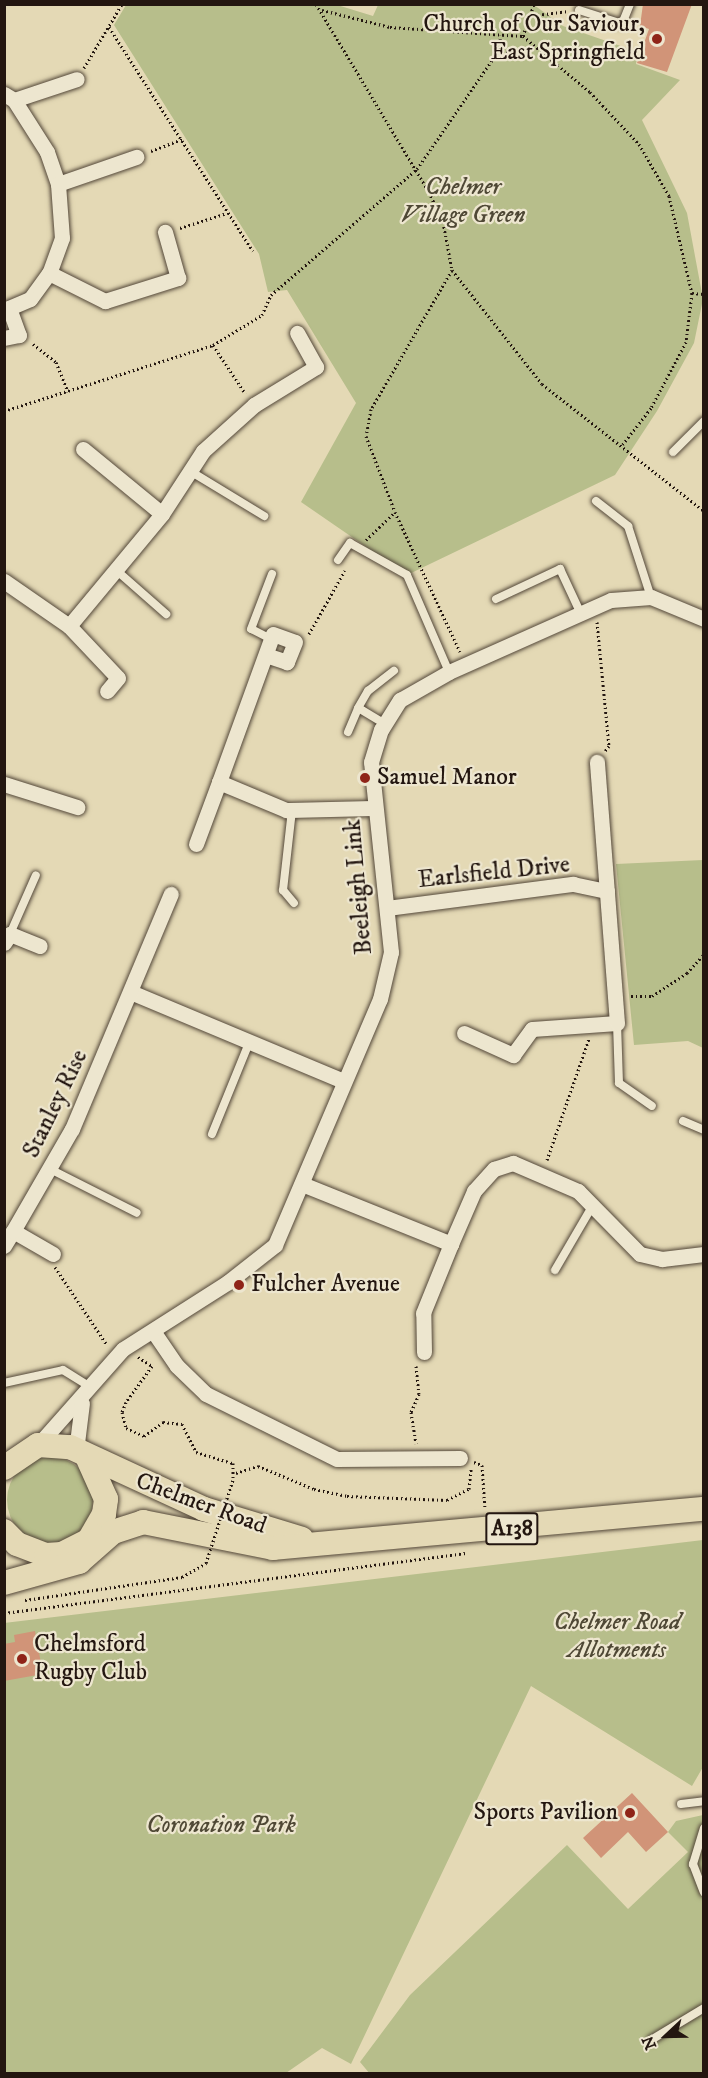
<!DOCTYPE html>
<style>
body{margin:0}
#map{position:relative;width:708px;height:2078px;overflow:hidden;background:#e4d9b5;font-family:"IM FELL DW Pica",serif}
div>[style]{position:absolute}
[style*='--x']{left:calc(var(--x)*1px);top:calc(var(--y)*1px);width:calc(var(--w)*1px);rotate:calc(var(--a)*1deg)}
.green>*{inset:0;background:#b7be8b}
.round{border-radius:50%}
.building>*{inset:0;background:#d19478}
.path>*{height:3px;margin-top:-1.5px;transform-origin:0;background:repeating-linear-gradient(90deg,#231610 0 1.5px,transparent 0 4.5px)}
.roads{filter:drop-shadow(0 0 2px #534739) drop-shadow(0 0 2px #534739)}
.lane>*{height:8px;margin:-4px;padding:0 4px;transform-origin:4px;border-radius:4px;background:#ede6cf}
.street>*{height:15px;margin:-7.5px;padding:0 7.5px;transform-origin:7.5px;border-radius:7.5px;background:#ede6cf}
.primary>*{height:24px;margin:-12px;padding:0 12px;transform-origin:12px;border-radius:12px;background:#e4d9b5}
.path-bridge>*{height:3px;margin-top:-1.5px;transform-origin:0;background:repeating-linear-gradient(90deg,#231610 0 1.5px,transparent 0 4.5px)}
.dots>*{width:16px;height:16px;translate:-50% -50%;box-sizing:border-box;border:3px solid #ede6cf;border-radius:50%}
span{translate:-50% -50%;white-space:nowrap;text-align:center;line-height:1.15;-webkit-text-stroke:4.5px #ede6cf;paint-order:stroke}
.shield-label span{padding:2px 4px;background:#ede6cf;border:2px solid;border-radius:4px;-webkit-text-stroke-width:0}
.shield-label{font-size:22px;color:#231610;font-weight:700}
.poi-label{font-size:24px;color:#231610}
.right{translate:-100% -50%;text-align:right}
.left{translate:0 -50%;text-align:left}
.park-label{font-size:24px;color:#4f4835;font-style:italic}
.street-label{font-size:24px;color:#231610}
.frame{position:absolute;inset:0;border:6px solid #231610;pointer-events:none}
.north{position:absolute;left:636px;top:2006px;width:60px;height:60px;-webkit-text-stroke:4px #ede6cf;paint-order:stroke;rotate:248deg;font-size:16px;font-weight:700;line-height:24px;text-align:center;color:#231610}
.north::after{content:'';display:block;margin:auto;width:21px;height:27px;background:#231610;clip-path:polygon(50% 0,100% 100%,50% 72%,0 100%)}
</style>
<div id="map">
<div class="green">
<i style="clip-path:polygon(334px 4px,373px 16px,378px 5px,534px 5px,563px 26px,638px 52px,636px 64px,680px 80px,642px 120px,687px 213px,703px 299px,694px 343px,657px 411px,615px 475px,407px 575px,301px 502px,356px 403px,287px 290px,268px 292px,259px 254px,114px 25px,126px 5px)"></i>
<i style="clip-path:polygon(703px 860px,703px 1048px,688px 1041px,634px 1045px,616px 864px)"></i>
<i class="round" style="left:7px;top:1457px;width:86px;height:86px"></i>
<i style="clip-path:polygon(703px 1540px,703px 1767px,692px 1786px,531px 1686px,351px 2064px,322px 2048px,286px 2073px,5px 2073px,4px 1623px)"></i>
<i style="clip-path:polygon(703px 1815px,703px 2073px,370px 2074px,360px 2062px,410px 1995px,567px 1845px,628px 1909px,688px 1852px,668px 1832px,676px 1821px)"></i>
</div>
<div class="building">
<i style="clip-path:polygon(643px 4px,692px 4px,667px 72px,637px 63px,649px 29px,640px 26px)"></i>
<i style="clip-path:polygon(35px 1631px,43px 1674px,4px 1681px,4px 1644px,15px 1642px,14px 1635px)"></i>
<i style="clip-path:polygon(632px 1793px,668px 1832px,646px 1852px,628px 1832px,601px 1858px,583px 1838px)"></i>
</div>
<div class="path">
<i style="--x:316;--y:4;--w:219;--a:59"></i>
<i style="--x:429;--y:192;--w:33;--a:65"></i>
<i style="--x:443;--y:222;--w:49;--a:79.4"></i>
<i style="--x:452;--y:270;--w:145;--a:51.7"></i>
<i style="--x:542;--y:384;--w:206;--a:38.1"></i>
<i style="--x:322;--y:10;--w:70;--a:14"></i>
<i style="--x:390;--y:27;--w:133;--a:3.9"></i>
<i style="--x:523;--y:36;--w:87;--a:39.9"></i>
<i style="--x:590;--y:92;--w:71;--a:46.7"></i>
<i style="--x:639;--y:144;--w:60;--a:60"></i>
<i style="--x:669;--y:196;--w:100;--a:76.7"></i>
<i style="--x:692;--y:293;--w:49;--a:97"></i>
<i style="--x:686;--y:342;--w:75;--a:117.9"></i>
<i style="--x:651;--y:408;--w:46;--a:127.9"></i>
<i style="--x:529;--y:16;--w:40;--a:-7.1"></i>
<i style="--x:109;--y:27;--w:266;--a:57.3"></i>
<i style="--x:523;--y:36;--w:34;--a:-71"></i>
<i style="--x:497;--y:53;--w:18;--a:-77"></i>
<i style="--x:84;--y:68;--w:74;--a:-59.3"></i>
<i style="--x:151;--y:151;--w:34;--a:-21"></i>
<i style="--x:180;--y:228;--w:49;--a:-17.7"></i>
<i style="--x:452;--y:270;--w:161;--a:120.2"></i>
<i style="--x:371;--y:409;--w:27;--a:100"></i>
<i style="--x:366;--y:436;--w:81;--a:69.1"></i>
<i style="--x:395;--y:512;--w:154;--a:65.1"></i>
<i style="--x:692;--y:293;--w:12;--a:5"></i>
<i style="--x:33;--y:344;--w:29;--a:38"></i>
<i style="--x:56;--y:362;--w:32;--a:68"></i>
<i style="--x:213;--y:345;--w:58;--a:56.3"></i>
<i style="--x:4;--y:411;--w:219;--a:-17.5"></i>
<i style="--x:213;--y:345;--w:57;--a:-31.5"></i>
<i style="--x:262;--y:315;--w:22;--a:-66"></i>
<i style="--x:271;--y:295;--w:193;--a:-40.8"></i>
<i style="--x:417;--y:169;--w:141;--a:-55.4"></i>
<i style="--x:497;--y:53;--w:39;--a:-9"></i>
<i style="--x:366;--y:540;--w:40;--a:-44"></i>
<i style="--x:597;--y:622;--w:125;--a:84.5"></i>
<i style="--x:609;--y:746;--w:6;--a:129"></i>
<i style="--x:309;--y:634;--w:73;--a:-60.6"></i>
<i style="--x:631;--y:996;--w:21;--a:0"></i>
<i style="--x:652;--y:996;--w:42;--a:-33.3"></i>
<i style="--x:687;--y:973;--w:25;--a:-48"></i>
<i style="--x:547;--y:1160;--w:128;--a:-70.9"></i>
<i style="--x:55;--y:1267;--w:94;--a:56.3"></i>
<i style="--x:138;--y:1357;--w:17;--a:33"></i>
<i style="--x:152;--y:1366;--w:44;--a:125.8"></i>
<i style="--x:126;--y:1402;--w:11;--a:112"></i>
<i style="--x:122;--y:1412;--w:16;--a:76"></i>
<i style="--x:126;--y:1428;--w:20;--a:24"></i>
<i style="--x:144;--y:1436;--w:24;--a:-36"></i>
<i style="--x:163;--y:1422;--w:19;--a:6"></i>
<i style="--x:182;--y:1424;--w:31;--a:63"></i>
<i style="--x:196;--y:1452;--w:39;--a:17"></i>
<i style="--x:233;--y:1463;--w:17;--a:90"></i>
<i style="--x:416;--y:1366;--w:28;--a:84"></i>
<i style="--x:419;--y:1394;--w:20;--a:114"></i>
<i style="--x:411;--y:1412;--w:32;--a:81"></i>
<i style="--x:474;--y:1462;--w:9;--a:21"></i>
<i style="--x:482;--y:1465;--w:44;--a:86.1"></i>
<i style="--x:236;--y:1473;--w:23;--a:-18"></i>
<i style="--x:258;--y:1466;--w:61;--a:22.3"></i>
<i style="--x:314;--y:1489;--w:34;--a:12"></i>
<i style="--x:347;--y:1496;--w:100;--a:2.3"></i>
<i style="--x:447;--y:1500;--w:25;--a:-27"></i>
<i style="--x:469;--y:1489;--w:20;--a:-84"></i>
<i style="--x:25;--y:1600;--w:159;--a:-8.3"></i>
<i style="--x:182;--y:1577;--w:28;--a:-30"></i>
<i style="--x:4;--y:1613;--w:466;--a:-7.4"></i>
</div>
<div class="roads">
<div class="lane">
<i style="--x:579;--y:10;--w:45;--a:18"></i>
<i style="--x:622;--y:24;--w:22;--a:-68"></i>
<i style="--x:673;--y:452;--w:44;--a:-45"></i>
<i style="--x:190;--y:471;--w:87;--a:31.3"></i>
<i style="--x:596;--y:501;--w:41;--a:38"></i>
<i style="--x:628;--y:526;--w:75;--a:72.1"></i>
<i style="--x:338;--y:560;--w:21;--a:-55"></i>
<i style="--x:350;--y:543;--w:65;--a:29.3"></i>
<i style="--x:407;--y:575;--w:106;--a:66.6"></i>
<i style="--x:116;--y:570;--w:67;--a:41.3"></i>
<i style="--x:496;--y:599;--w:71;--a:-25.1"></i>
<i style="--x:560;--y:569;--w:50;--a:65"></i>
<i style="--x:271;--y:639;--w:22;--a:-153"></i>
<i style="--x:251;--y:629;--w:59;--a:-69.1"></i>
<i style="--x:385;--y:724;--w:31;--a:-149"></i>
<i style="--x:358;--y:708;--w:20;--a:-60"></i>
<i style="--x:368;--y:691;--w:33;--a:-38"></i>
<i style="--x:348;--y:732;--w:26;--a:-67"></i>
<i style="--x:292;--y:810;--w:81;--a:96.4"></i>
<i style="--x:283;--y:890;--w:17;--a:50"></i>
<i style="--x:10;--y:934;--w:64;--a:-66.2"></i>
<i style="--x:617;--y:1023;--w:60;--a:88.1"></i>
<i style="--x:619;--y:1083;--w:40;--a:34.9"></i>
<i style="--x:683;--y:1121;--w:23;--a:23"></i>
<i style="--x:212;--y:1134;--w:98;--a:-67.9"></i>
<i style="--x:50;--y:1169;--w:97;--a:26.8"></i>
<i style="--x:555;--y:1270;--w:75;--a:-59.7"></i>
<i style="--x:4;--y:1383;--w:60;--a:-12.4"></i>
<i style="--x:63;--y:1370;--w:32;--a:32"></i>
<i style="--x:681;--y:1804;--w:23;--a:-7"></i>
<i style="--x:704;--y:1828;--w:38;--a:107"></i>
<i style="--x:693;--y:1864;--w:30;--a:69"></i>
<i style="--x:651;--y:2040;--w:62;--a:-31.1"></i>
</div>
<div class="street">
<i style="--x:4;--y:94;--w:12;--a:31"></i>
<i style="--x:14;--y:100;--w:62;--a:57.6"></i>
<i style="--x:47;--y:152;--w:34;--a:71"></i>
<i style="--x:58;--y:184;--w:54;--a:85.8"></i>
<i style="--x:62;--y:238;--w:37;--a:110"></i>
<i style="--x:49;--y:273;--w:32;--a:126"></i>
<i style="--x:30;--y:299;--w:23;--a:157"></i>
<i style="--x:9;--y:308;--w:29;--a:70"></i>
<i style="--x:19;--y:335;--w:15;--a:169"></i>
<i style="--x:14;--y:100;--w:66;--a:-18.4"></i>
<i style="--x:58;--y:184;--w:83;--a:-19.1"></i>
<i style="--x:49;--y:273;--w:63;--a:26.6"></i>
<i style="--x:105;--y:301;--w:77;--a:-17.5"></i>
<i style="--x:178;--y:278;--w:48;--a:-105.8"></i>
<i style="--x:83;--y:449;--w:102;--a:39.4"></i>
<i style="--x:4;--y:581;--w:79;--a:34.7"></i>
<i style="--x:69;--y:626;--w:146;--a:-50.3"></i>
<i style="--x:162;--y:514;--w:75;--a:-56.9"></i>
<i style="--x:203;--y:451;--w:69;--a:-42"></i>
<i style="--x:254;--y:405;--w:73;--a:-31.5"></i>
<i style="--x:316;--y:367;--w:39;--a:-119"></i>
<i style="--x:69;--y:626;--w:71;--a:46.7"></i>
<i style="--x:118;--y:678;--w:17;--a:130"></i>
<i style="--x:219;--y:782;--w:152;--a:-70"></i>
<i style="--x:271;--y:639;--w:5;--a:-68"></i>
<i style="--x:273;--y:634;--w:23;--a:20"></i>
<i style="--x:295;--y:642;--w:22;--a:112"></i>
<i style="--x:287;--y:662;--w:22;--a:-162"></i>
<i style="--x:4;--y:784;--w:77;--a:17.5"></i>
<i style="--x:196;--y:844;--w:66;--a:-69.6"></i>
<i style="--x:219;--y:782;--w:73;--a:22.7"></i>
<i style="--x:286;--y:810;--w:89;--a:-1.3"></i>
<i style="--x:387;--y:908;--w:188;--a:-7.4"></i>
<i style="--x:573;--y:884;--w:35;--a:12"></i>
<i style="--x:4;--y:943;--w:11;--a:-56"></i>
<i style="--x:10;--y:934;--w:32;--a:22"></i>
<i style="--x:133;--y:993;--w:228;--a:22.7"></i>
<i style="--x:464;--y:1033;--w:54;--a:24.2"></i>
<i style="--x:513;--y:1055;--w:32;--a:-54"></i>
<i style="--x:532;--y:1029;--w:85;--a:-4"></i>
<i style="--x:617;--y:1023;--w:262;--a:-94.4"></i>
<i style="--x:302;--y:1184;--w:161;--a:21.9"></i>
<i style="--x:451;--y:1244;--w:58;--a:-66.5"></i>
<i style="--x:474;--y:1191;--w:30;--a:-48"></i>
<i style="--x:494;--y:1169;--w:20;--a:-18"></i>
<i style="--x:513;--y:1163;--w:71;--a:23.3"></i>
<i style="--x:578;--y:1191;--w:88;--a:45.5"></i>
<i style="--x:640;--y:1254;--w:23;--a:13"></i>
<i style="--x:662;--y:1259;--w:42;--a:-6.8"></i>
<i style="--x:4;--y:1246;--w:17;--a:-59"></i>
<i style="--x:53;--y:1254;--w:46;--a:-150.1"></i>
<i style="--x:13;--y:1231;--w:118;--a:-60"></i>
<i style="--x:72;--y:1129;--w:255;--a:-67.2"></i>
<i style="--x:153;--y:1331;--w:42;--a:55.6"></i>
<i style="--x:177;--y:1366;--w:40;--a:44"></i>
<i style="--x:206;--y:1394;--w:146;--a:26.4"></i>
<i style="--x:337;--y:1459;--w:123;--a:-0.5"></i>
<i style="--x:424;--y:1352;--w:39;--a:-91"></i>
<i style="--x:423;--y:1313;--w:74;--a:-67.9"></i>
<i style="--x:38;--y:1445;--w:128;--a:-48.5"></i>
<i style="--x:123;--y:1349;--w:125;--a:-32.5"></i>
<i style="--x:228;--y:1282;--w:60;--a:-38.2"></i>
<i style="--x:275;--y:1245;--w:267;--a:-66.9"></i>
<i style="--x:380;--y:999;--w:48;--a:-76.8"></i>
<i style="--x:391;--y:952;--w:191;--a:-96"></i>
<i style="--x:371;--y:762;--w:34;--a:-73"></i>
<i style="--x:381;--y:730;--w:36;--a:-58"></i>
<i style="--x:400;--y:700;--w:56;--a:-29.7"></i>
<i style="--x:449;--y:672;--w:177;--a:-24"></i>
<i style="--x:611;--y:600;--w:40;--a:-4.3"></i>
<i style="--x:651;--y:597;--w:57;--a:22.5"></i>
<i style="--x:76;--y:1451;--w:48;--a:-82.9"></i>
</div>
<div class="primary">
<i style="--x:4;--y:1468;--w:41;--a:-34.1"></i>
<i style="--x:38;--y:1445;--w:32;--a:4"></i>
<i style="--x:70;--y:1447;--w:148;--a:24.8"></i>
<i style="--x:204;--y:1509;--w:102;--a:17"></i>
<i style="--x:4;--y:1531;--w:18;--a:45"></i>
<i style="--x:17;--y:1544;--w:31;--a:21"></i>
<i style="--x:46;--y:1555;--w:16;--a:-4"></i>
<i style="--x:62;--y:1554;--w:30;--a:-27"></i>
<i style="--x:89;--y:1540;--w:30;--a:-60"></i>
<i style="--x:104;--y:1514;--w:15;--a:-82"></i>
<i style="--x:106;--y:1499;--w:44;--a:-114.2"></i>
<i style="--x:4;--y:1583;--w:78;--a:-15.6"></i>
<i style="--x:79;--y:1562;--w:45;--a:-41.4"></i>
<i style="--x:113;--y:1532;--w:32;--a:-18"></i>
<i style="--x:143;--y:1522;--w:133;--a:11.3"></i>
<i style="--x:273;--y:1548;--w:433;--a:-5.2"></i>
</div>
</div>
<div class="path-bridge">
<i style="--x:206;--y:1563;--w:87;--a:-72"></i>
</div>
<div class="dots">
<i style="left:657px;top:39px;background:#8f2418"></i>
<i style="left:365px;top:778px;background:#8f2418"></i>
<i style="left:239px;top:1285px;background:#8f2418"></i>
<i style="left:22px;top:1659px;background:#8f2418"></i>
<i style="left:630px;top:1813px;background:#8f2418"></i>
</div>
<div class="shield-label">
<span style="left:512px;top:1529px">A138</span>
</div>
<div class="poi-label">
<span class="right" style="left:645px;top:39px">Church of Our Saviour,<br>East Springfield</span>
<span class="left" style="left:377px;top:778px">Samuel Manor</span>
<span class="left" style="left:251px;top:1285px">Fulcher Avenue</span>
<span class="left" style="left:34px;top:1659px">Chelmsford<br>Rugby Club</span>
<span class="right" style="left:618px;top:1813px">Sports Pavilion</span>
</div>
<div class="park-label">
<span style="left:463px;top:202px">Chelmer<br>Village Green</span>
<span style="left:617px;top:1637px">Chelmer Road<br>Allotments</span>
<span style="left:221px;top:1826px">Coronation Park</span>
</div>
<div class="street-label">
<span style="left:494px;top:873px;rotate:-6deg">Earlsfield Drive</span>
<span style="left:359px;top:887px;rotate:-95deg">Beeleigh Link</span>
<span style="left:56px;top:1104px;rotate:-64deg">Stanley Rise</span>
<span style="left:201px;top:1504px;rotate:20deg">Chelmer Road</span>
</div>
<div class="frame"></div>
<div class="north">N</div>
</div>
